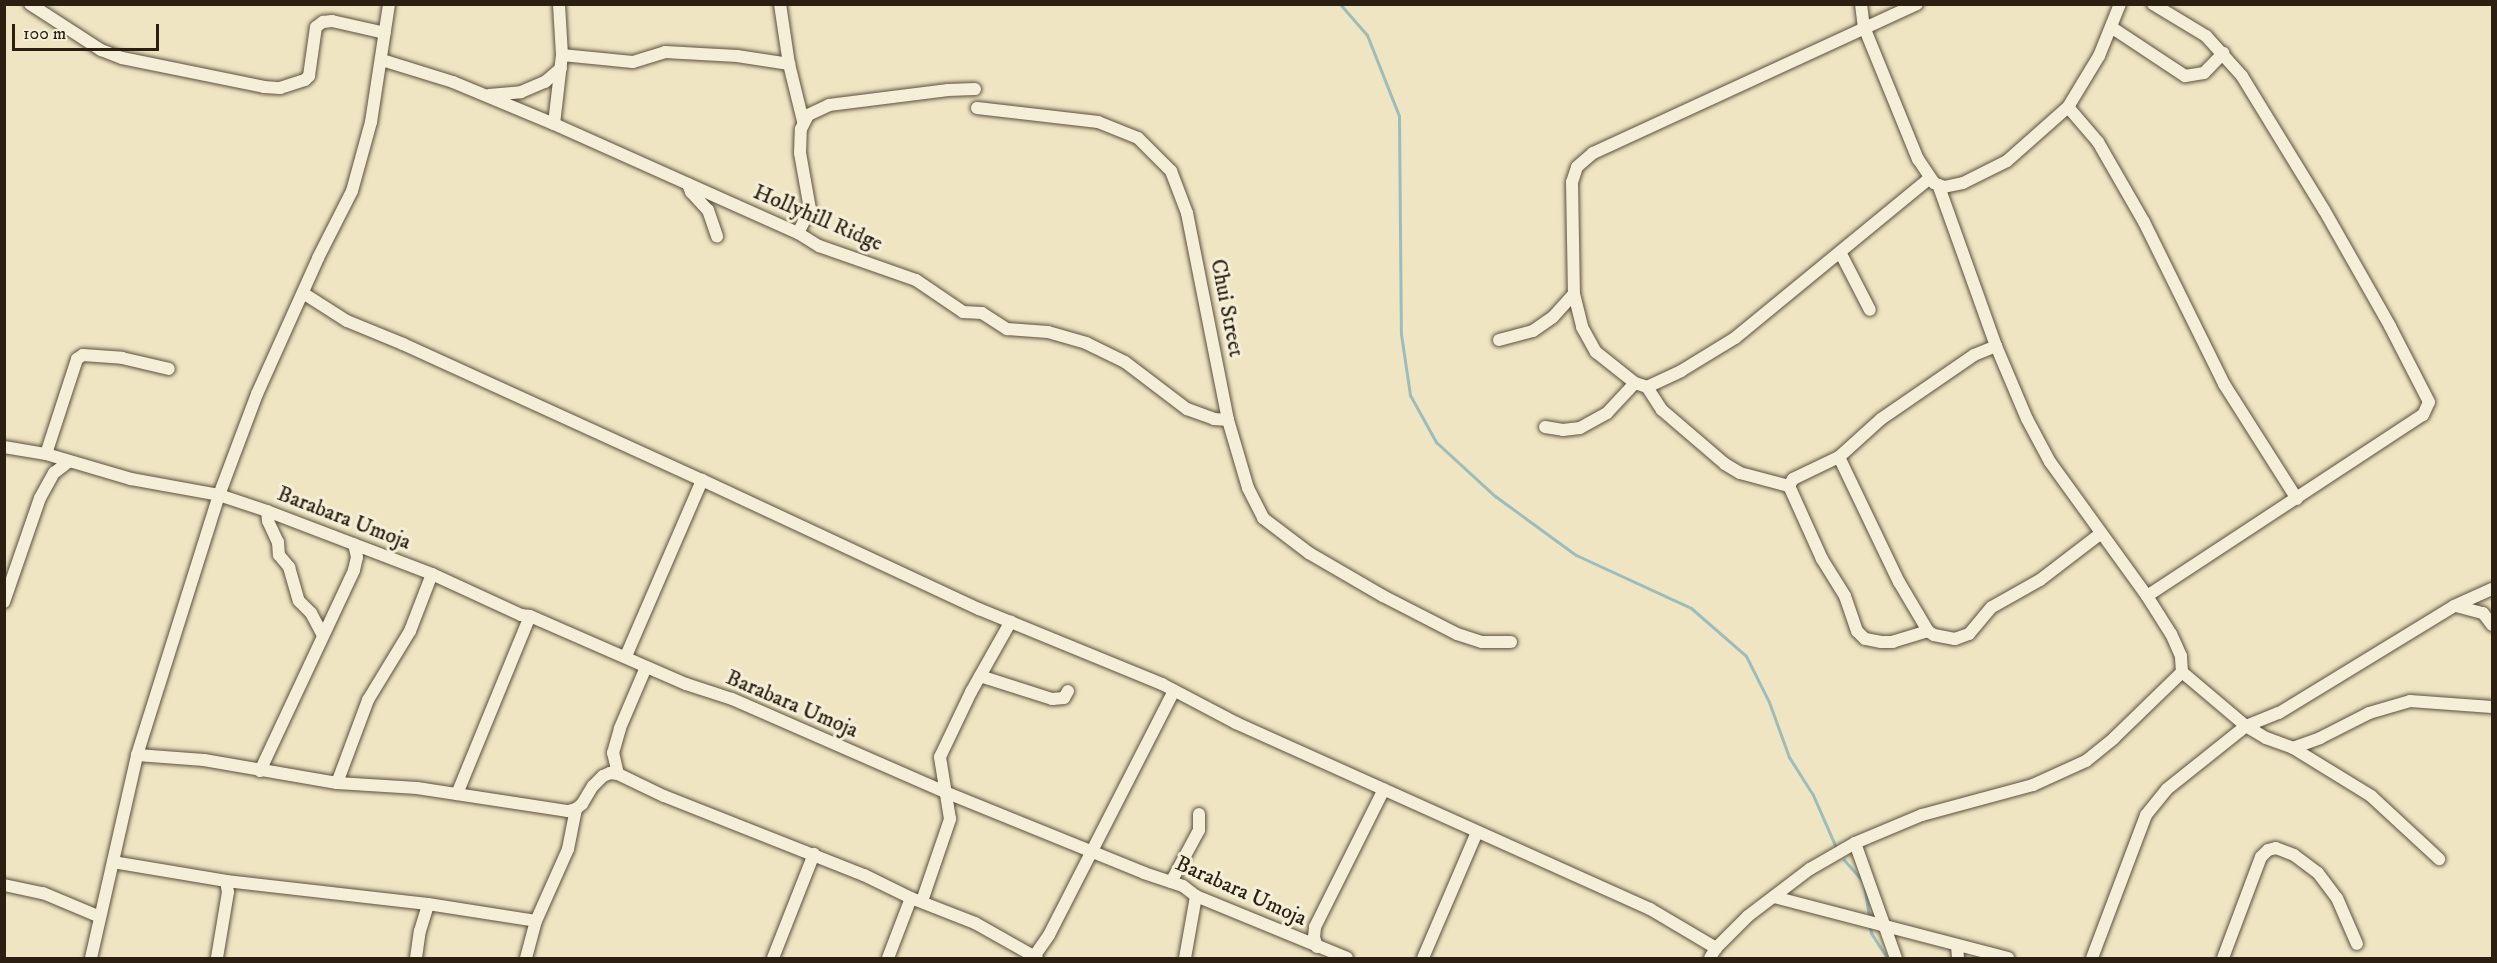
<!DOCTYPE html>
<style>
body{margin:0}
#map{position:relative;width:2497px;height:963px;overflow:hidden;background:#efe5c3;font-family:"IM FELL DW Pica",serif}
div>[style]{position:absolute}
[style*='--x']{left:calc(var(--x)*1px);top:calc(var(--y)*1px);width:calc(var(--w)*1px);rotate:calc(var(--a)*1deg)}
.stream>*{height:3px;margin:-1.5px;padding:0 1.5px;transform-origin:1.5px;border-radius:1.5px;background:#9cbdbc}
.roads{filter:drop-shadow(0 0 2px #5b503e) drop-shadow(0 0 2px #5b503e)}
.minor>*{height:12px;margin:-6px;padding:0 6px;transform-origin:6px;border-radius:6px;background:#f5eed8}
span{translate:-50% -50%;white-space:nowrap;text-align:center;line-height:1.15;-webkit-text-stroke:6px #f5eed8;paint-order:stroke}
.street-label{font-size:22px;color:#2a1f11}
.frame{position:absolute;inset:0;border:6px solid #2a1f11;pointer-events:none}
.scale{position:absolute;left:12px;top:24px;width:147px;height:27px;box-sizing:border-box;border:3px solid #2a1f11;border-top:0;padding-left:8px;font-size:18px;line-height:21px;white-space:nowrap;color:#2a1f11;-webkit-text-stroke:4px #f5eed8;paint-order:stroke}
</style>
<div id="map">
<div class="stream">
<i style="--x:1340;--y:4;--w:41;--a:48.9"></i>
<i style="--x:1367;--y:35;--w:87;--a:68.4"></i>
<i style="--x:1399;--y:116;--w:218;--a:89.5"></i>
<i style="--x:1401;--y:334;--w:62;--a:81.6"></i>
<i style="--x:1410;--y:395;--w:54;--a:61"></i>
<i style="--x:1436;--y:442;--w:80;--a:42.5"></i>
<i style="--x:1495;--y:496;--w:100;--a:36.1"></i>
<i style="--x:1576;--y:555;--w:127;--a:24.7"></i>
<i style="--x:1691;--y:608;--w:73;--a:41.1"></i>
<i style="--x:1746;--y:656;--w:51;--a:63.4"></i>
<i style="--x:1769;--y:702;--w:59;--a:70"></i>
<i style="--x:1789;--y:757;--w:45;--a:57.7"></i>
<i style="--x:1813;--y:795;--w:55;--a:66.3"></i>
<i style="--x:1844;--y:860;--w:30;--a:48"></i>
<i style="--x:1864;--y:882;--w:37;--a:82"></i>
<i style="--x:1870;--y:926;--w:7;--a:82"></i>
<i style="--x:1871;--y:933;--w:30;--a:57"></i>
</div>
<div class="roads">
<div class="minor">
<i style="--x:30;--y:4;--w:85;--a:32.9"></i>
<i style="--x:101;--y:50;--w:22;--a:21"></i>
<i style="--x:122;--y:58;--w:145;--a:11.5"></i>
<i style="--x:264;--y:87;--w:16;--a:4"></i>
<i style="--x:280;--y:88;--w:26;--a:-18"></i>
<i style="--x:305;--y:80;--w:6;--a:-45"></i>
<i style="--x:309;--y:76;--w:49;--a:-81.9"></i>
<i style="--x:316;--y:27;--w:9;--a:-36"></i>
<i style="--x:323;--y:22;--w:9;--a:-6"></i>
<i style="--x:332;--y:21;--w:54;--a:12.8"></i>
<i style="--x:780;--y:4;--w:61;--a:81.5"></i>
<i style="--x:789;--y:64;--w:59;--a:76.2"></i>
<i style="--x:1861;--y:4;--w:23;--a:83"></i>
<i style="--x:1864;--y:27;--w:143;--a:67.8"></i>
<i style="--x:1918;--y:159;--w:29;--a:56"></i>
<i style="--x:1934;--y:183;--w:11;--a:22"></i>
<i style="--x:1944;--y:187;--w:19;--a:-12"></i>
<i style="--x:1963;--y:183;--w:49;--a:-26.6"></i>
<i style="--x:2007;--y:161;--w:81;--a:-41.5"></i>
<i style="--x:2068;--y:107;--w:60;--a:-58.7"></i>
<i style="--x:2099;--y:56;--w:56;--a:-68"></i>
<i style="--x:1917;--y:4;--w:357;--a:155.3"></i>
<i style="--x:1593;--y:153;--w:21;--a:139"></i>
<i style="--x:1577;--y:167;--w:16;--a:108"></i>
<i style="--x:1572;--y:182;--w:112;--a:89"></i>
<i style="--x:1574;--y:294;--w:34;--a:76"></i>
<i style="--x:1582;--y:327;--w:29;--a:61"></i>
<i style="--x:1596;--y:352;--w:50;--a:38.5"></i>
<i style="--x:1635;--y:383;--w:13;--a:18"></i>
<i style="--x:1647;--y:387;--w:38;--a:-25"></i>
<i style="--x:1681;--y:371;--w:63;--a:-31.4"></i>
<i style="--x:1735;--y:338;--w:252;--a:-39.4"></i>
<i style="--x:2111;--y:27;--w:89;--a:33.5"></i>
<i style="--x:2185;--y:76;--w:19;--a:-9"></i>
<i style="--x:2204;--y:73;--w:28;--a:-46"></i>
<i style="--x:562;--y:55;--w:71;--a:5.6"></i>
<i style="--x:633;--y:62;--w:34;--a:-17"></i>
<i style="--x:665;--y:52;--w:72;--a:3.2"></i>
<i style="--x:737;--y:56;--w:53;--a:8.7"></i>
<i style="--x:382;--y:60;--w:74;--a:17.2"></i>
<i style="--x:453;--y:82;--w:109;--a:22.6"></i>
<i style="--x:554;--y:124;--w:267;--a:24.1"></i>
<i style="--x:798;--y:233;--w:25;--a:32"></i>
<i style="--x:819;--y:246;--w:103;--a:19.3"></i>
<i style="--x:916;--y:280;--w:57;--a:34.2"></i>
<i style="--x:963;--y:312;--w:19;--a:3"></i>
<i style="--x:982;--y:313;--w:30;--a:33"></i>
<i style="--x:1007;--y:329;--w:41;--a:4.2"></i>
<i style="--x:1048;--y:332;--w:40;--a:16"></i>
<i style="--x:1086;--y:343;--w:43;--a:26"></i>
<i style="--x:1125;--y:362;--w:78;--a:37.2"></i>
<i style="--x:1187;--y:409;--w:29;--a:20"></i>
<i style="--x:1214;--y:419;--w:14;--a:4"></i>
<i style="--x:489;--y:95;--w:32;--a:-5"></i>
<i style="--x:521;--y:92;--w:26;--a:-23"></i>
<i style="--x:545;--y:82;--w:21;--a:-41"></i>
<i style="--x:2068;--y:107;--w:46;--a:49.4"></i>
<i style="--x:2098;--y:142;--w:92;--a:60.1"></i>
<i style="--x:2144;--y:222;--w:181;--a:63.7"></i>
<i style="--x:2224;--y:384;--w:136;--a:57.6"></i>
<i style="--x:977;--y:108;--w:122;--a:6.6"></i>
<i style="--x:1098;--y:122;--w:43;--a:21.8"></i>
<i style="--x:1138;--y:138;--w:47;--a:45"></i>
<i style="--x:1171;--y:171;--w:45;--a:69.1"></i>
<i style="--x:1187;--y:213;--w:211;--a:78.8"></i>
<i style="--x:1228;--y:420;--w:71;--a:73.6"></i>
<i style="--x:1248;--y:488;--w:34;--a:63"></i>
<i style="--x:1263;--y:518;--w:58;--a:37.3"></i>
<i style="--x:1309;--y:553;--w:86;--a:30.2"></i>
<i style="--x:1383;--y:596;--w:83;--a:27.2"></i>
<i style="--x:1457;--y:634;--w:26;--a:18"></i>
<i style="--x:1482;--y:642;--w:29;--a:0"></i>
<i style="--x:554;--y:124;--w:69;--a:-83.4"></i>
<i style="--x:562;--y:55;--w:51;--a:-93.4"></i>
<i style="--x:688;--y:184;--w:9;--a:69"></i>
<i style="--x:691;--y:192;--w:25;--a:47"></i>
<i style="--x:708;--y:210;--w:28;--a:71"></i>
<i style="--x:798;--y:233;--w:27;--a:-63"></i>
<i style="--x:810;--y:209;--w:57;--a:-100.1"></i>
<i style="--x:800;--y:153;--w:24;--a:-88"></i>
<i style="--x:801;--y:129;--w:16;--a:-63"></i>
<i style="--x:808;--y:115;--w:23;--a:-25"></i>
<i style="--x:829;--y:105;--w:120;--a:-7.2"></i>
<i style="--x:948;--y:90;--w:27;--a:-2"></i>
<i style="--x:1840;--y:252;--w:65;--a:62.7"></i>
<i style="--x:303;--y:293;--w:52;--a:32.5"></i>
<i style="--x:347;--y:321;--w:61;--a:22.3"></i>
<i style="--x:403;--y:344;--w:328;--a:24.5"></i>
<i style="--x:702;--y:480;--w:306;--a:25"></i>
<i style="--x:979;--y:609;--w:198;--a:22.3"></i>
<i style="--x:1162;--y:684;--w:84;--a:27.8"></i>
<i style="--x:1236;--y:723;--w:454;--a:24.2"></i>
<i style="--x:1650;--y:909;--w:77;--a:30.6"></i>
<i style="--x:1499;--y:340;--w:35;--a:-15"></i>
<i style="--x:1533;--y:331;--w:24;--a:-35"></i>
<i style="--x:1553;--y:317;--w:31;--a:-48"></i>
<i style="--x:1647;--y:387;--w:27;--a:57"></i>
<i style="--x:1662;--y:410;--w:83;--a:40.6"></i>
<i style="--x:1725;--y:464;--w:17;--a:31"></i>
<i style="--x:1740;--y:473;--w:51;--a:14.9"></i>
<i style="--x:1545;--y:427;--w:18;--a:9"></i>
<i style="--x:1563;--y:430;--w:17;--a:-7"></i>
<i style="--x:1580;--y:428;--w:31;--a:-29"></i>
<i style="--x:1607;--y:413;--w:41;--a:-47"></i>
<i style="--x:4;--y:447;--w:43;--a:9.5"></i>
<i style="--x:46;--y:454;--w:89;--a:16.4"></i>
<i style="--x:131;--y:479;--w:89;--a:10.3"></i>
<i style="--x:219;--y:495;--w:51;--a:18.4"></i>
<i style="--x:267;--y:511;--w:177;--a:20.9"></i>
<i style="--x:432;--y:574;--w:98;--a:24.7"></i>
<i style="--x:521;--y:615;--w:9;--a:6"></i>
<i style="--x:530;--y:616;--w:170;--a:23.6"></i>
<i style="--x:686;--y:684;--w:48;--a:18.1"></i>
<i style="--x:732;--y:699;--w:232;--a:23.6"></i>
<i style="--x:945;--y:792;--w:215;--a:22.1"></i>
<i style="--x:1144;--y:873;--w:41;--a:18.4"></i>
<i style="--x:1183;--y:886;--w:16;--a:38"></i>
<i style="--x:1196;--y:896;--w:163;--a:22.3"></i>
<i style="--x:46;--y:454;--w:100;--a:-71.9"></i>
<i style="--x:77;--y:359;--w:7;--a:-34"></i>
<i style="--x:83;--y:355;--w:39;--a:4"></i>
<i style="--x:122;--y:358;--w:48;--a:13.2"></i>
<i style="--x:1839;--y:457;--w:139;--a:64.4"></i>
<i style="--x:1899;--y:582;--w:57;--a:59.4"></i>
<i style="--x:1928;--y:631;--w:7;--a:34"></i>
<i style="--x:1934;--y:635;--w:21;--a:11"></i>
<i style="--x:1955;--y:639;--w:15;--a:-20"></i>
<i style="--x:1969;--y:634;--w:35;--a:-50"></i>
<i style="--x:1992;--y:607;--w:55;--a:-29.4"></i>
<i style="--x:2040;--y:580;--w:76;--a:-37.5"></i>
<i style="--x:267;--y:511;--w:10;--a:84"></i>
<i style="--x:268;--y:521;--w:23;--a:65"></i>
<i style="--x:278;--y:542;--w:13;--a:86"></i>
<i style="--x:279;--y:555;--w:16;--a:50"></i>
<i style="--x:289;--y:567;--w:35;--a:74"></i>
<i style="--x:299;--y:601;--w:17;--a:45"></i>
<i style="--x:311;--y:613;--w:24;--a:62"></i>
<i style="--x:2147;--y:596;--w:330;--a:-33.3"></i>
<i style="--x:2423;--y:415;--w:14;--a:-65"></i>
<i style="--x:2429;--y:402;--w:85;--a:-117.2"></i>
<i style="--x:2390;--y:326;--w:133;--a:-119.6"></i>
<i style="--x:2324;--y:210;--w:157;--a:-121.5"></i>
<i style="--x:2242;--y:76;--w:54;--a:-132"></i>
<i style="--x:2206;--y:36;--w:62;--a:-148.9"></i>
<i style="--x:4;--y:602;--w:110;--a:-70.9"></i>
<i style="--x:40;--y:498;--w:29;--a:-61"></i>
<i style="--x:54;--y:473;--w:18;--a:-38"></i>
<i style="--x:2456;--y:606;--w:28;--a:15"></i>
<i style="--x:2483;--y:613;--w:15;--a:53"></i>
<i style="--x:1928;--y:631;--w:37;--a:163"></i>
<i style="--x:1893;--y:642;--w:12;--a:180"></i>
<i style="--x:1881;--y:642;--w:16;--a:-169"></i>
<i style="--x:1865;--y:639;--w:11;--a:-135"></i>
<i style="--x:1857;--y:631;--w:37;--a:-109"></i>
<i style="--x:1845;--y:596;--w:44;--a:-121.9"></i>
<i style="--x:1822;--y:559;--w:80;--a:-114.3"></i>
<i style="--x:1789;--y:486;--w:8;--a:-60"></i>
<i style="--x:1793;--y:479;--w:51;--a:-25.6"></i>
<i style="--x:1839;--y:457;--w:57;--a:-42.1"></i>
<i style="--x:1881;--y:419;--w:113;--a:-34.5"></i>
<i style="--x:1974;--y:355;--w:24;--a:-22"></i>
<i style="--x:626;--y:656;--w:192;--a:-66.6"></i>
<i style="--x:2182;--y:672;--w:84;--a:40.2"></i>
<i style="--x:2246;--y:726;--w:23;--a:31"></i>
<i style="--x:2266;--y:738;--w:29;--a:20"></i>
<i style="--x:2293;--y:748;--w:92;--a:31.6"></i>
<i style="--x:2371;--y:796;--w:93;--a:42.8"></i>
<i style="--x:980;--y:676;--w:76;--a:17.7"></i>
<i style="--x:1052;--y:699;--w:12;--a:-5"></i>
<i style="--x:1064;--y:698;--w:8;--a:-60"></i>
<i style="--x:2293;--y:748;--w:29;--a:-20"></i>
<i style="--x:2320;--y:738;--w:55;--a:-27"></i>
<i style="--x:2369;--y:713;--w:43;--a:-16.3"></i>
<i style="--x:2410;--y:701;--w:82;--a:4.2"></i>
<i style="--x:137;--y:755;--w:67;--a:4.3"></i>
<i style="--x:204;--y:760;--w:135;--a:9.8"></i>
<i style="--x:337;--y:783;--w:80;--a:3.6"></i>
<i style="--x:417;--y:788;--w:153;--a:8.7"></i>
<i style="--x:568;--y:811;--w:8;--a:-14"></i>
<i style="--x:576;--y:809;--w:8;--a:-40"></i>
<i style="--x:582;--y:804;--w:21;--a:-59"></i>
<i style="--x:593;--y:786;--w:14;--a:-45"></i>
<i style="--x:603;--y:776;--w:8;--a:-23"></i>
<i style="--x:610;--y:773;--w:8;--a:7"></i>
<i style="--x:618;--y:774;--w:51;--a:25.6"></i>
<i style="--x:664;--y:796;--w:215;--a:21.6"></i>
<i style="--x:864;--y:875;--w:52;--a:26.1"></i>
<i style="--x:911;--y:898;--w:69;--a:21.3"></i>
<i style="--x:975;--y:923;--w:71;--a:29.4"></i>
<i style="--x:260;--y:771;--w:222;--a:-64.9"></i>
<i style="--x:354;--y:570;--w:13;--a:-77"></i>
<i style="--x:357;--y:557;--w:13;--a:-103"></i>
<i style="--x:618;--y:774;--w:22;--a:-103"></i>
<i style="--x:613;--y:753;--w:26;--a:-74"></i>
<i style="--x:620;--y:728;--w:66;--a:-66.9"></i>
<i style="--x:337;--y:783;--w:89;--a:-69.5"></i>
<i style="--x:368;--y:700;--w:81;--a:-58.7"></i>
<i style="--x:410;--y:631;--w:61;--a:-68.9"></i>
<i style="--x:457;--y:794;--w:192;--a:-67.7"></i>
<i style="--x:1855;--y:843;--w:122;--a:70.4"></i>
<i style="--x:113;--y:862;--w:115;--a:9.5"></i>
<i style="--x:226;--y:881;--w:11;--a:80"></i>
<i style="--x:228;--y:892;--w:67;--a:99.5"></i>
<i style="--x:226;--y:881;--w:203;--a:6.5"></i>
<i style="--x:428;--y:904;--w:109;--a:8.9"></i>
<i style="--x:1171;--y:882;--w:59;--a:-61.7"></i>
<i style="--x:1199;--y:830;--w:16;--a:-90"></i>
<i style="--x:4;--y:885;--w:40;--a:12"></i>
<i style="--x:43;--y:893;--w:62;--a:22.8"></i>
<i style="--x:1774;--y:897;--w:242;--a:14.6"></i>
<i style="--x:922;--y:901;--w:87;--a:-71.1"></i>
<i style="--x:950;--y:819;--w:63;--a:-99.2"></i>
<i style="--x:940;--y:757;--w:72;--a:-64.5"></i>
<i style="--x:971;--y:692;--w:81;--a:-60.6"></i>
<i style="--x:1957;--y:946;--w:12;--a:85"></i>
<i style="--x:1317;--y:947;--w:10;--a:-107"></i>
<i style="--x:1314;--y:937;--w:10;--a:-84"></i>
<i style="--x:1315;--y:927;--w:154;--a:-63.4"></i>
<i style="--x:91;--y:958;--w:208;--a:-77.2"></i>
<i style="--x:137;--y:755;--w:273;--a:-72.5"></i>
<i style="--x:219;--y:495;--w:108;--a:-69.4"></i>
<i style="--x:257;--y:394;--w:149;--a:-65.8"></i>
<i style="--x:318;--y:258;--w:75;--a:-63.1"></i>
<i style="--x:352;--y:191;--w:72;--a:-74.6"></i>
<i style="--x:371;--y:122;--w:119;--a:-81.3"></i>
<i style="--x:416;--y:958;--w:27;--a:-82"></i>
<i style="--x:420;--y:931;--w:28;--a:-73"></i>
<i style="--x:526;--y:958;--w:38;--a:-75"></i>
<i style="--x:536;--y:921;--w:79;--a:-66"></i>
<i style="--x:568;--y:849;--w:41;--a:-78.7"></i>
<i style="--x:773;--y:958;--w:112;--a:-68.5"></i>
<i style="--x:888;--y:958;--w:64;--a:-69"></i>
<i style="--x:1033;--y:958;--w:28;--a:-55"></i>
<i style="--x:1049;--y:935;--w:274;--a:-62.9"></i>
<i style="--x:1185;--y:958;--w:63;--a:-79.9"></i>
<i style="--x:1423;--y:958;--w:137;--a:-66.8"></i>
<i style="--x:1710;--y:958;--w:12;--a:-59"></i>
<i style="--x:1716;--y:948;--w:45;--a:-45"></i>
<i style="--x:1748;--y:916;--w:78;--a:-37.2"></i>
<i style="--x:1810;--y:869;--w:52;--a:-30"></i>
<i style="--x:1855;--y:843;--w:73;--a:-22.7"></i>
<i style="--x:1922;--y:815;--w:115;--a:-15.1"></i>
<i style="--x:2033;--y:785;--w:58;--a:-24.4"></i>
<i style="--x:2086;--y:761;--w:36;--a:-39"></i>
<i style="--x:2114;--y:738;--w:95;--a:-44.1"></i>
<i style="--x:2182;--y:672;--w:16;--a:-94"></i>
<i style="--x:2181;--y:656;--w:24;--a:-114"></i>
<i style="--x:2171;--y:634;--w:45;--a:-122.3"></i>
<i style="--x:2147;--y:596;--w:165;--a:-125.9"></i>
<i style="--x:2050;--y:462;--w:49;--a:-118.1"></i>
<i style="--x:2027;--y:419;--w:79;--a:-113"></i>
<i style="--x:1996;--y:346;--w:169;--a:-109.7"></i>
<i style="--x:2092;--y:958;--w:153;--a:-69.3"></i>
<i style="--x:2146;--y:815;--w:33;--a:-51"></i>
<i style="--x:2167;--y:789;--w:101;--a:-38.6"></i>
<i style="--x:2246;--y:726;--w:35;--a:-22"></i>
<i style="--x:2279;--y:713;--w:205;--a:-31.4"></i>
<i style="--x:2454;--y:606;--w:42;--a:-24.1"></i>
<i style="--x:2223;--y:958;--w:108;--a:-69.4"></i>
<i style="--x:2261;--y:857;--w:10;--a:-45"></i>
<i style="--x:2268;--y:850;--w:8;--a:-14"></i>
<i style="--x:2276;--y:848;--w:19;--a:21"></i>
<i style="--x:2294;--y:855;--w:30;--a:37"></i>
<i style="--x:2318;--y:873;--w:31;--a:53"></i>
<i style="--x:2337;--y:898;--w:50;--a:66.5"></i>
</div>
</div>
<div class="street-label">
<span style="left:818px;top:218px;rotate:23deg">Hollyhill Ridge</span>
<span style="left:1227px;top:308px;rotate:79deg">Chui Street</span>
<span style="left:344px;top:518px;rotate:21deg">Barabara Umoja</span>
<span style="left:792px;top:704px;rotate:23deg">Barabara Umoja</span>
<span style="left:1241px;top:891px;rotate:24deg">Barabara Umoja</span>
</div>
<div class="frame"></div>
<div class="scale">100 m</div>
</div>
